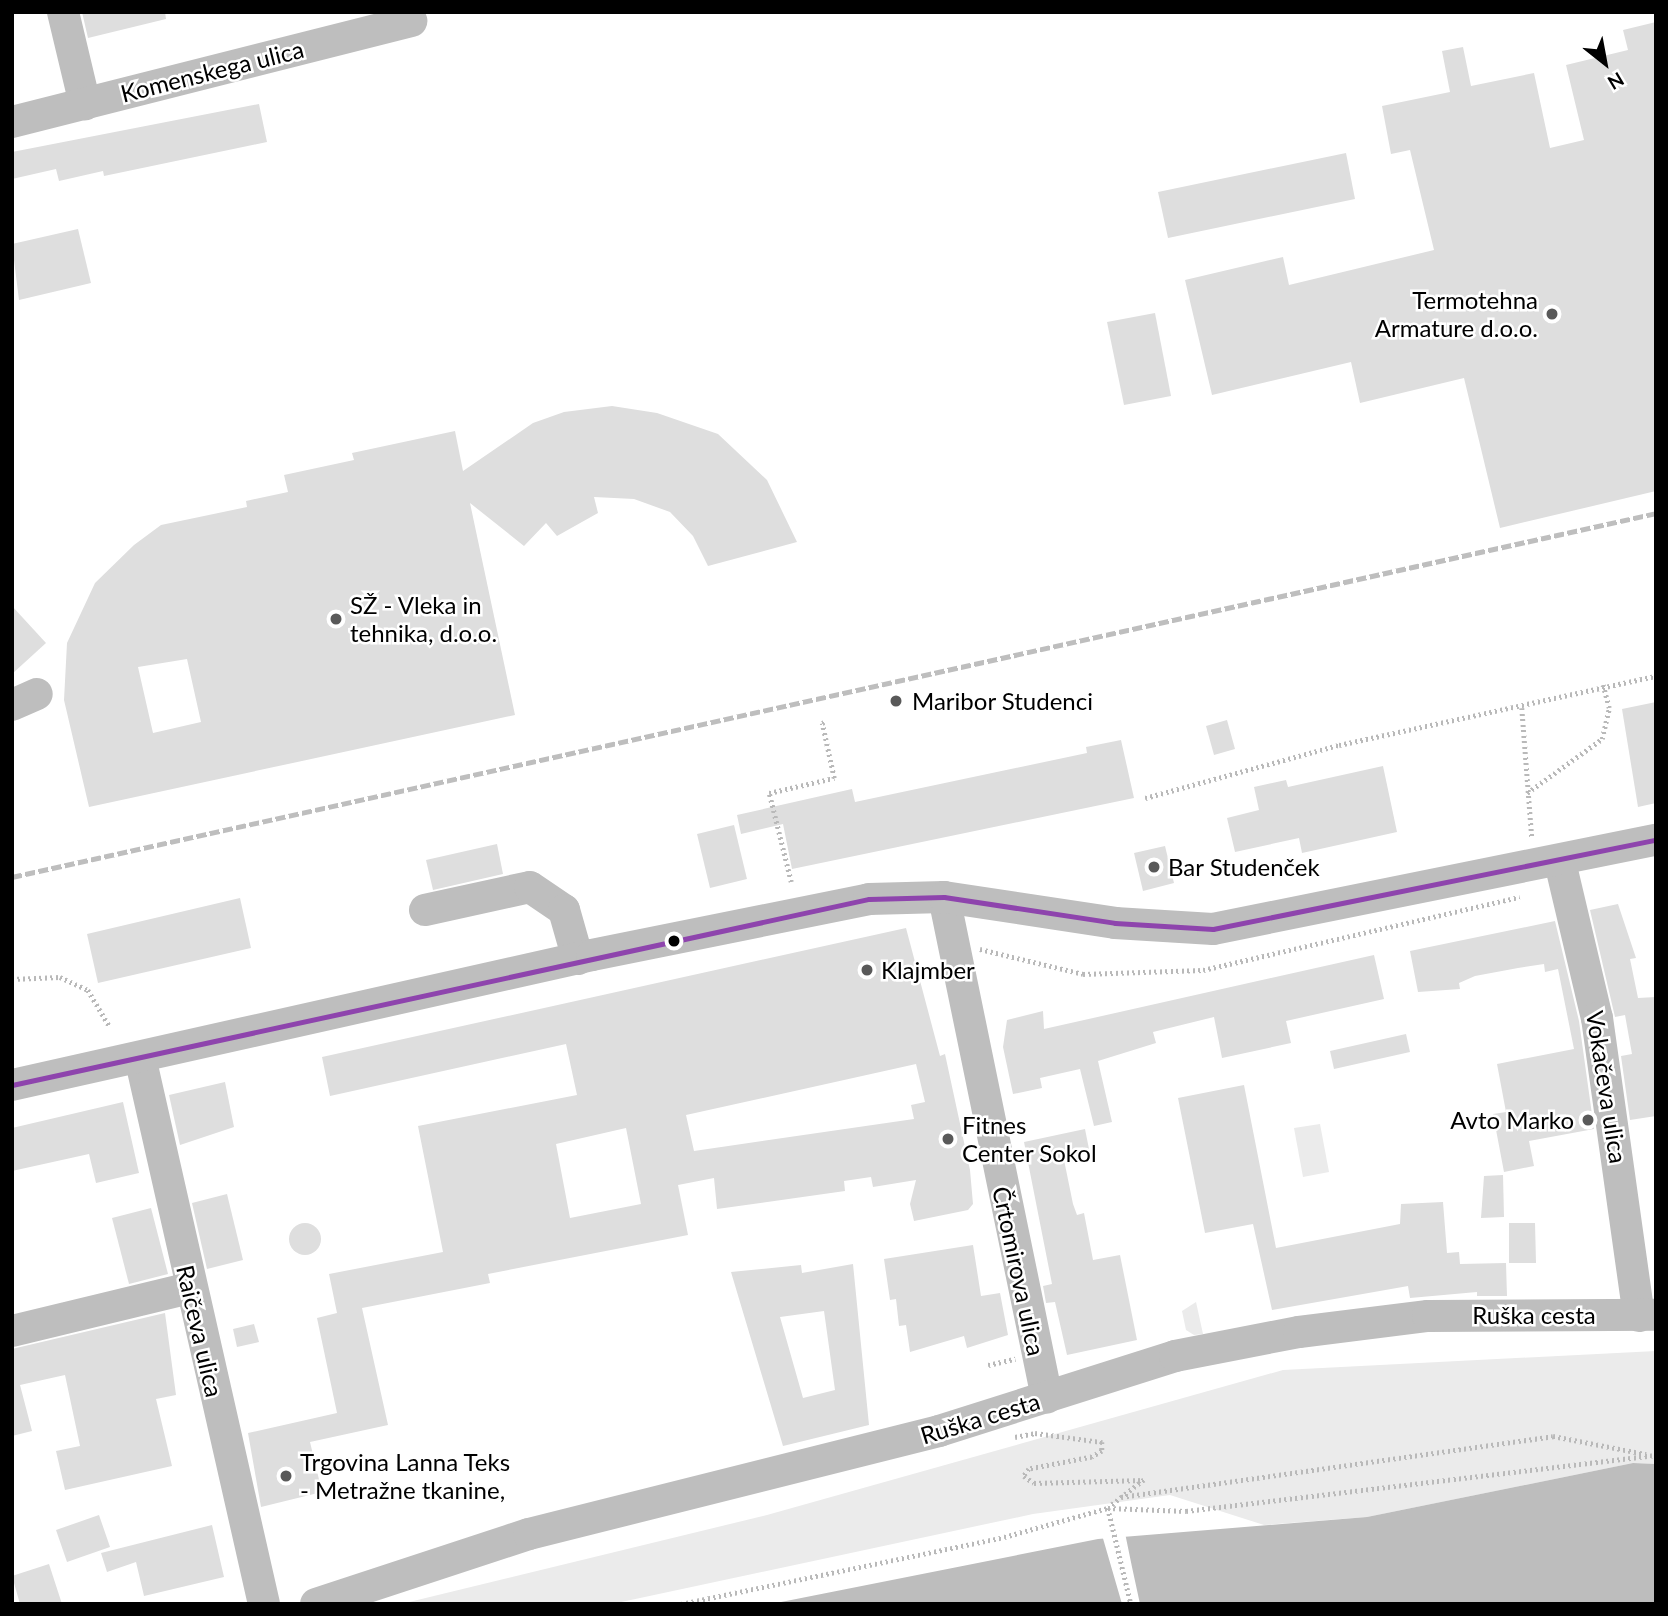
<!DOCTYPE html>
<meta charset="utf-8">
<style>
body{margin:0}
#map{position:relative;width:1668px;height:1616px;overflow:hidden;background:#fff;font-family:Lato,sans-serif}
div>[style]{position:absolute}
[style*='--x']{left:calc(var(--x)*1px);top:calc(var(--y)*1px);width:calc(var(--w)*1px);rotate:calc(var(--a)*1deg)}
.green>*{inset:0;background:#ebebeb}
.water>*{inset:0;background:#bdbdbd}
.pier>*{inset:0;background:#fff}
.building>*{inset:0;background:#dedede}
.round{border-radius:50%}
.path>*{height:4.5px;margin-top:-2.25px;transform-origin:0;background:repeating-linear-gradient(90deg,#b9b9b9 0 2px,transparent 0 5.5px)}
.minor>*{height:32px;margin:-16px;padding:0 16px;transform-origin:16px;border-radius:16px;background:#bebebe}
.rail>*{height:5px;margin-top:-2.5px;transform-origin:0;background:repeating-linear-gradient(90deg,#bebebe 0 10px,transparent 0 13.5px)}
.bus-1>*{height:5px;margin:-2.5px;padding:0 2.5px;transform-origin:2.5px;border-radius:2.5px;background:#8e44ad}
.dots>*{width:19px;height:19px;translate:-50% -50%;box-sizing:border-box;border:4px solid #fff;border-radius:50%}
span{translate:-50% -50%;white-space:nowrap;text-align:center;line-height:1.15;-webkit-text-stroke:5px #fff;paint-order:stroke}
.street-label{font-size:24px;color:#000}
.poi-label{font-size:24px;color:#000}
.right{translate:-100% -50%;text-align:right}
.left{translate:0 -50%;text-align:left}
.frame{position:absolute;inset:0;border:14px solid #000;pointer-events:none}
.north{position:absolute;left:1570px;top:28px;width:70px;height:70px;-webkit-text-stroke:5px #fff;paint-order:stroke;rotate:149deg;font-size:19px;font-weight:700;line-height:28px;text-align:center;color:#000}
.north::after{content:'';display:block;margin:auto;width:24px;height:32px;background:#000;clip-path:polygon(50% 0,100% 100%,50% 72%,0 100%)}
</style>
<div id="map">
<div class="green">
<i style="clip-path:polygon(1320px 1124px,1329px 1172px,1303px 1177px,1294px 1128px)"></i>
<i style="clip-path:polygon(1196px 1302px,1203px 1334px,1194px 1335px,1186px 1330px,1182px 1311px)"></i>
<i style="clip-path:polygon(1656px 1351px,1656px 1464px,1633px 1463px,1367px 1517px,1264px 1525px,1170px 1495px,1033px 1514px,612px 1604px,401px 1604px,767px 1515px,1283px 1370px)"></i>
</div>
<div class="water">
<i style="clip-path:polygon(1633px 1463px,1656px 1464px,1656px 1604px,771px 1604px,1098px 1539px,1367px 1517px)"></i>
</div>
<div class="pier">
<i style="clip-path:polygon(1125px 1533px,1132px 1567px,1140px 1604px,1122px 1604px,1102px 1535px)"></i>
</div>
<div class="building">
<i style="clip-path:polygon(82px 12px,165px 12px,166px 19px,88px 38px)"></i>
<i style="clip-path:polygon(1656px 22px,1656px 491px,1500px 528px,1464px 378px,1360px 403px,1351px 362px,1212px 395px,1185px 280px,1283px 257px,1289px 285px,1434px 250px,1410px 150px,1391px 154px,1382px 106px,1450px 92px,1442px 51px,1463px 47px,1471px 86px,1534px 73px,1550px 148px,1584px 140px,1566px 65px,1628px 50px,1623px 30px)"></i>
<i style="clip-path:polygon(259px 104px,267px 142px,104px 176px,103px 171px,59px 181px,56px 169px,12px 179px,12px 152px)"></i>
<i style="clip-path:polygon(1346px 153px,1355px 199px,1168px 238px,1158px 192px)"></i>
<i style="clip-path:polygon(78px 229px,91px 283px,19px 300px,12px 244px)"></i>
<i style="clip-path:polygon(1155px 313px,1171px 396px,1124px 405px,1107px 322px)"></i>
<i style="clip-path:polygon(evenodd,612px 406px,657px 413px,718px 434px,767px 480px,797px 542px,708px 566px,693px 536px,670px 512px,634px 499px,594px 497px,598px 513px,557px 536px,546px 523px,524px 546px,470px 503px,515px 715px,89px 807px,64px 700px,67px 643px,95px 583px,134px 545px,161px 525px,247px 507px,246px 501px,288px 492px,284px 475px,354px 460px,352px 453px,455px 431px,463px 471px,533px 423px,564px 412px,612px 406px,187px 659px,201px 722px,153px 733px,138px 667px,187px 659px)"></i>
<i style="clip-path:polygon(12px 606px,46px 643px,12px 674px)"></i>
<i style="clip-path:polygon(1656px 702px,1656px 803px,1638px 807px,1622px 709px)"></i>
<i style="clip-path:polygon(1227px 720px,1235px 749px,1214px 755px,1206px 726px)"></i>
<i style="clip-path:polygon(1121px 740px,1134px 798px,792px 869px,783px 824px,741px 834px,737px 815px,852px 789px,855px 802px,1087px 753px,1086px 747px)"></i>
<i style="clip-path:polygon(1383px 766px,1397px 832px,1302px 853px,1299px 838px,1235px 852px,1227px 818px,1259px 810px,1254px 787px,1286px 780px,1288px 787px)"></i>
<i style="clip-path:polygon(734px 825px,747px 879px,710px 888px,697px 834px)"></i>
<i style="clip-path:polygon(497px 844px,503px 874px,433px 890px,426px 860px)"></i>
<i style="clip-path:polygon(1165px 846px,1174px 883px,1143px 891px,1134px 853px)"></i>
<i style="clip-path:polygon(240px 898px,251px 948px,98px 983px,87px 934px)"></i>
<i style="clip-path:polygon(1618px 904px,1636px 958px,1630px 959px,1638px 998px,1656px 997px,1656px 1116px,1630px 1120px,1621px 1056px,1632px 1054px,1625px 1015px,1615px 1017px,1590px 910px)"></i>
<i style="clip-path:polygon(1555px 921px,1579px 1021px,1594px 1129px,1529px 1141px,1534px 1166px,1504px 1172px,1493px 1114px,1506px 1112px,1497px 1064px,1574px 1049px,1558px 969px,1545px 972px,1544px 964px,1518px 968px,1475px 976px,1459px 983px,1460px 989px,1418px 992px,1410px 951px)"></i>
<i style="clip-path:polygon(evenodd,906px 928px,940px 1056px,945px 1054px,970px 1170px,973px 1204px,968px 1210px,914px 1221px,910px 1204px,916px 1180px,873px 1187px,871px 1177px,844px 1181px,845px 1191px,717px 1209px,714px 1178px,678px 1185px,688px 1235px,488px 1274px,490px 1283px,362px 1308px,388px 1425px,310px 1442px,322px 1492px,261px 1507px,248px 1433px,337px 1413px,317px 1318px,337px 1313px,329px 1274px,443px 1252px,418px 1126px,577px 1095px,566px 1044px,330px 1096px,322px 1057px,906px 928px,916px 1064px,925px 1102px,911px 1105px,914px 1119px,694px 1151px,686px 1115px,916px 1064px,906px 928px,626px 1128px,641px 1204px,570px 1218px,556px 1144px,626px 1128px)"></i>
<i style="clip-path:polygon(1374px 955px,1384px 999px,1286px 1021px,1291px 1043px,1222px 1058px,1214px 1017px,1153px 1032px,1156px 1043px,1098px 1061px,1112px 1122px,1094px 1126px,1080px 1069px,1040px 1078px,1042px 1088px,1013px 1094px,1003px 1047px,1007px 1020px,1043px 1011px,1044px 1029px)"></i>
<i style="clip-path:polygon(1406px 1034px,1410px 1052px,1334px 1069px,1330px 1051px)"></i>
<i style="clip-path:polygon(225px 1082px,234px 1127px,180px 1145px,169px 1095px)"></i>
<i style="clip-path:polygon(1244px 1085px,1276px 1248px,1400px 1224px,1401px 1204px,1443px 1202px,1447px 1253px,1459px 1252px,1460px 1264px,1506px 1263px,1507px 1296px,1477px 1296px,1477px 1292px,1410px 1298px,1408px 1286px,1272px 1310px,1253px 1224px,1205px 1233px,1178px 1098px)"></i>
<i style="clip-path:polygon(123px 1102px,139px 1173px,96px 1183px,89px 1154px,12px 1171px,12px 1128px)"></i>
<i style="clip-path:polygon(1085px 1129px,1089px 1149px,1063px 1155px,1073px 1204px,1077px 1215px,1084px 1213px,1093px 1260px,1120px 1255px,1137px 1340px,1067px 1355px,1055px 1302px,1046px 1303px,1043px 1286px,1052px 1284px,1024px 1142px)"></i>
<i style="clip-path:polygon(1503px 1175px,1504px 1217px,1481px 1218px,1484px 1176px)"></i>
<i style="clip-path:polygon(227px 1194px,243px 1260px,207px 1269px,192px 1203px)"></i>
<i style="clip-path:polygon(151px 1208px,168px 1274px,129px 1284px,112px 1218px)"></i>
<i style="clip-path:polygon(1509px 1223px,1535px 1223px,1536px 1263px,1509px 1263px)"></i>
<i class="round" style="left:289px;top:1223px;width:32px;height:32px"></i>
<i style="clip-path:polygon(973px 1245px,981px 1296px,1000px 1293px,1008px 1335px,967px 1348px,964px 1336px,910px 1352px,906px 1325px,899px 1326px,896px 1299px,890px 1300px,884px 1259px)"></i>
<i style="clip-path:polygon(evenodd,853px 1264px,869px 1425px,783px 1446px,731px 1272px,801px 1265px,802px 1273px,853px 1264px,824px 1311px,835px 1390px,803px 1398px,780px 1317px,824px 1311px)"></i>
<i style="clip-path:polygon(165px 1313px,176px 1395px,156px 1399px,172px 1466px,65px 1490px,56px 1451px,80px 1446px,65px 1375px,20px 1385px,32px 1431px,12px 1436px,12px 1349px)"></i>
<i style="clip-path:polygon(254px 1324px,259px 1342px,237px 1347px,233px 1329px)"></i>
<i style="clip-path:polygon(99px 1515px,110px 1547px,67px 1562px,56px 1530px)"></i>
<i style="clip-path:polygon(212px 1525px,224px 1577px,144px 1596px,136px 1562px,107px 1572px,101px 1553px)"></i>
<i style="clip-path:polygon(49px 1564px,62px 1604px,20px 1604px,12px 1576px)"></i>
</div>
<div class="path">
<i style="--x:1522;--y:708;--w:131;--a:85.6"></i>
<i style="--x:1527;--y:793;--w:92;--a:-35.8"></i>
<i style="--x:1602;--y:739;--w:32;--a:-77"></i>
<i style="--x:1609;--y:708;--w:24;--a:-105"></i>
<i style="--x:1145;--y:798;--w:201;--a:-15.3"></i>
<i style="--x:1339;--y:745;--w:324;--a:-12.3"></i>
<i style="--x:791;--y:882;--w:92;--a:-103.9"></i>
<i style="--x:769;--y:793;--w:67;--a:-13"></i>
<i style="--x:834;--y:778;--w:56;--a:-102.3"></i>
<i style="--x:822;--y:723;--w:5;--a:-22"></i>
<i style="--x:980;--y:949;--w:106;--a:13.6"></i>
<i style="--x:1083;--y:974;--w:120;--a:-1.9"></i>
<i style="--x:1203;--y:970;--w:325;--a:-13"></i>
<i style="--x:12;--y:979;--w:48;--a:-2.4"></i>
<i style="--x:60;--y:977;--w:31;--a:25"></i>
<i style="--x:88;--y:990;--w:43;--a:59.3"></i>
<i style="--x:988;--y:1365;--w:28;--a:-13"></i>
<i style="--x:1015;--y:1437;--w:20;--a:-11"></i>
<i style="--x:1035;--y:1433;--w:68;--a:7.7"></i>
<i style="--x:1102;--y:1442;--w:9;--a:90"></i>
<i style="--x:1102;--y:1451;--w:12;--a:149"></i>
<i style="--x:1092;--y:1457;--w:64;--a:169.2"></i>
<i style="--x:1029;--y:1469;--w:9;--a:126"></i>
<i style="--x:1024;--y:1476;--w:12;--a:35"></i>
<i style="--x:1034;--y:1483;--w:110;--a:-1.6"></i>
<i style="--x:1144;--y:1480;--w:44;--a:142.4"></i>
<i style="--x:1121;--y:1497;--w:436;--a:-8"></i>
<i style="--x:1553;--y:1436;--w:95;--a:11"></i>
<i style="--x:1108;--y:1508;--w:99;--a:76.5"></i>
<i style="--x:681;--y:1604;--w:330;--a:-11.7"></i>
<i style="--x:1004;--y:1537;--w:108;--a:-15.6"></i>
<i style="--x:1108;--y:1508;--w:78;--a:2.2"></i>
<i style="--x:1186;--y:1511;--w:473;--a:-6.8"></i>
</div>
<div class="minor">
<i style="--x:63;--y:12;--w:95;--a:76.6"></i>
<i style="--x:12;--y:122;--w:412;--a:-14.2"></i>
<i style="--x:12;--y:705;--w:27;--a:-24"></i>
<i style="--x:1560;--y:862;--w:160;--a:76.7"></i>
<i style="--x:1597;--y:1018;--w:301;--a:82"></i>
<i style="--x:944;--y:897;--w:511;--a:78.38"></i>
<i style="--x:425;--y:910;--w:107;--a:-12.4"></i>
<i style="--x:530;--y:887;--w:41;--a:34.1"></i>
<i style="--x:564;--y:910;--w:51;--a:74.1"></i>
<i style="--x:140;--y:1057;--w:561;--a:77.23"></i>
<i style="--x:12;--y:1085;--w:594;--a:-12.63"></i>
<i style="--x:592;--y:955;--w:283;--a:-11.4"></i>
<i style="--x:869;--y:899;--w:75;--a:-1.5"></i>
<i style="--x:944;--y:897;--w:173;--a:8.6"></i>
<i style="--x:1115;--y:923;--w:98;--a:3.5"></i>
<i style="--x:1213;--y:929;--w:452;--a:-11.4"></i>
<i style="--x:12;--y:1331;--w:183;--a:-13.6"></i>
<i style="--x:316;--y:1604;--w:224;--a:-18.2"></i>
<i style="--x:529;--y:1534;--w:423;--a:-14.1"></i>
<i style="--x:939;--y:1431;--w:248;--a:-17.6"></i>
<i style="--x:1175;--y:1356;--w:126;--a:-11"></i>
<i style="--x:1299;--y:1332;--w:130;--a:-7.1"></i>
<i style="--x:1428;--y:1316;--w:228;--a:-0.3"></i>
</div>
<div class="rail">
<i style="--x:12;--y:877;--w:1684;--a:-12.48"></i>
</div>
<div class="bus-1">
<i style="--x:12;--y:1085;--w:877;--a:-12.25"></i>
<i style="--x:869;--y:899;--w:75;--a:-1.5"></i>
<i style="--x:944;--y:897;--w:173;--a:8.6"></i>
<i style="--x:1115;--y:923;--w:98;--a:3.5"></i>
<i style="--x:1213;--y:929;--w:452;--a:-11.4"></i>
</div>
<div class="dots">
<i style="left:1552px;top:314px;background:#595959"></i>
<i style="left:336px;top:619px;background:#595959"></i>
<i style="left:896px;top:701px;background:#595959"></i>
<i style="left:1154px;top:867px;background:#595959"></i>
<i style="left:674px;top:941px;background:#000"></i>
<i style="left:867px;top:970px;background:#595959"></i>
<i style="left:1588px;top:1120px;background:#595959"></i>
<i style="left:948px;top:1139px;background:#595959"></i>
<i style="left:286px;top:1476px;background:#595959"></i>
</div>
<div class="street-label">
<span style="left:212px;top:71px;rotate:-14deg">Komenskega ulica</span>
<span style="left:1607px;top:1087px;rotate:81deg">Vokačeva ulica</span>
<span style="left:1019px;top:1271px;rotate:78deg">Črtomirova ulica</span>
<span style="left:1534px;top:1315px">Ruška cesta</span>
<span style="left:200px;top:1331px;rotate:77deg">Raičeva ulica</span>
<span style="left:980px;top:1418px;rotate:-17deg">Ruška cesta</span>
</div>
<div class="poi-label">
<span class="right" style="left:1538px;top:314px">Termotehna<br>Armature d.o.o.</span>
<span class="left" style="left:350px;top:619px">SŽ - Vleka in<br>tehnika, d.o.o.</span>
<span class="left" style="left:912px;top:701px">Maribor Studenci</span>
<span class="left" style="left:1168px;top:867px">Bar Studenček</span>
<span class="left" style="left:881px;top:970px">Klajmber</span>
<span class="right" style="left:1574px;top:1120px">Avto Marko</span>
<span class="left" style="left:962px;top:1139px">Fitnes<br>Center Sokol</span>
<span class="left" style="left:300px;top:1476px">Trgovina Lanna Teks<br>- Metražne tkanine,</span>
</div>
<div class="frame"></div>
<div class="north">N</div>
</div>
